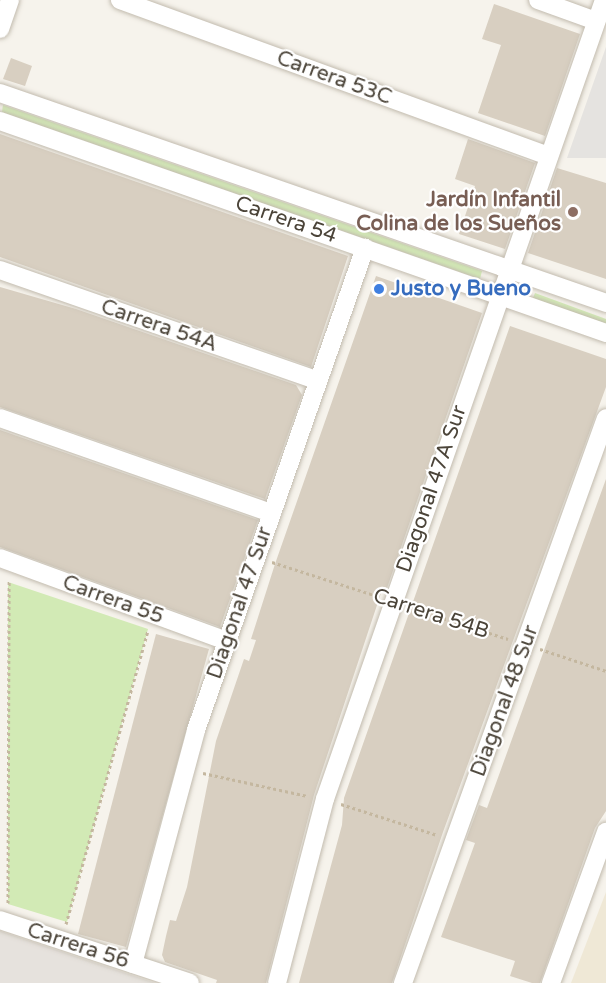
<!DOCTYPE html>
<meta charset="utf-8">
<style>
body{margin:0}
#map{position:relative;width:606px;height:983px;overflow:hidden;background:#f6f3ec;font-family:"Varela Round",sans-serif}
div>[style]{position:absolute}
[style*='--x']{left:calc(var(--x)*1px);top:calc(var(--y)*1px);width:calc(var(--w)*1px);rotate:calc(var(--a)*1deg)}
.industrial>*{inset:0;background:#e6e2dd}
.education>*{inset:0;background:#efe8d6}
.green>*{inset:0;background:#d2eab5}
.parking>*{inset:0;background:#e5e3e0}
.building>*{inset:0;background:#d8cfc1}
.path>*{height:3px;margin-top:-1.5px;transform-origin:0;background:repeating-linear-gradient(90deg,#c4b79f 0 3px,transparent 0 6px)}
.roads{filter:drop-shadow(0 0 2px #c2bbae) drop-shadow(0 0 2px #c2bbae)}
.minor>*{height:18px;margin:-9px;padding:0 9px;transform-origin:9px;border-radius:9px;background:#fff}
.dots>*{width:16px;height:16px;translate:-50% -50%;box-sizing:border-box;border:3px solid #fff;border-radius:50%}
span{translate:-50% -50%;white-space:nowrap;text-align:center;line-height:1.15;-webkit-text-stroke:4.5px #fff;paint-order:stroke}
.street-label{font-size:21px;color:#4b4439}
.education-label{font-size:21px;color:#785e54;font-weight:700}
.right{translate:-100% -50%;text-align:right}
.shop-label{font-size:21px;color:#366cbe;font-weight:700}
.left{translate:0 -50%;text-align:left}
</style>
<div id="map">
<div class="industrial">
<i style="clip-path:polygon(0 931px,155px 983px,0 983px)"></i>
</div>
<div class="education">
<i style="clip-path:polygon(606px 892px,606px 983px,571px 983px)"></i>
</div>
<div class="green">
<i style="clip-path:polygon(3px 105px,482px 271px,480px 279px,2px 112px)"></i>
<i style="clip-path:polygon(535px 293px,606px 319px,606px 324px,533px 298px)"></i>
<i style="clip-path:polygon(8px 582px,148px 629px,67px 922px,8px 904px)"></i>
</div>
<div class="parking">
<i style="clip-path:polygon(606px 47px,606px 158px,567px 158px)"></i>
</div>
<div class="building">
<i style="clip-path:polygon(494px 4px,580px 34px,545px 136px,478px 113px,501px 45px,482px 39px)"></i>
<i style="clip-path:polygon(11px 58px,32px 66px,25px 86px,3px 79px)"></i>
<i style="clip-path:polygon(0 134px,348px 256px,311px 367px,0 257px)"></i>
<i style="clip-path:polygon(468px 139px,535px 163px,505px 249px,459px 234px,475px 186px,455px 179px)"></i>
<i style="clip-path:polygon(557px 168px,606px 183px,606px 279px,528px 253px)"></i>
<i style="clip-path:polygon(376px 276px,482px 313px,387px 588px,383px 587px,314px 795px,266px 983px,216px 983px,217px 980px,165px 962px,162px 955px,166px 936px,170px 920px,176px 921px,187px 887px,216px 741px,244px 659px,249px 661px,256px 640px,251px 639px,275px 564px)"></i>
<i style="clip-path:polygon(0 287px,76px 309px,296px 385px,302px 395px,265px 499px,0 407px)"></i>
<i style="clip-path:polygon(510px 326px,606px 359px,606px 387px,443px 832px,392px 983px,299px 983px,342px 825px,344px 798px)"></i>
<i style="clip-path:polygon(0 430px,258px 520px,220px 627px,0 547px)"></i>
<i style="clip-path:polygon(606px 479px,606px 811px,595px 828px,540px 983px,532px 983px,510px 976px,515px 961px,441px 937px,475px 843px,466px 840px,479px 805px,487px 808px)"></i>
<i style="clip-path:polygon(156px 634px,209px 649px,126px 947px,78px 934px)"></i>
</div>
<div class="path">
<i style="--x:272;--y:562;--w:110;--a:17.9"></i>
<i style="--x:409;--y:607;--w:104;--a:17.9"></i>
<i style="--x:540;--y:649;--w:70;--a:18.4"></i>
<i style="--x:203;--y:773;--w:107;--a:12.4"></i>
<i style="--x:341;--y:804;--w:101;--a:17.9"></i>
<i style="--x:8;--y:903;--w:323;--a:-89.8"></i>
<i style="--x:66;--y:924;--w:305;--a:-74.4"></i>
</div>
<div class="roads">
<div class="minor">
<i style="--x:120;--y:0;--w:456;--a:20"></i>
<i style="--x:538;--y:0;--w:62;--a:19.9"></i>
<i style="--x:0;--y:29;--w:31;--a:-71"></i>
<i style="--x:0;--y:93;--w:641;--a:19.11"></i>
<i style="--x:0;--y:121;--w:642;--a:19.28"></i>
<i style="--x:0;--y:270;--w:337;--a:19.2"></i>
<i style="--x:0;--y:418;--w:288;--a:19.3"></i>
<i style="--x:0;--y:558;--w:242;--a:20.1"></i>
<i style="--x:0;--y:920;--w:200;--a:18.3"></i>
<i style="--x:133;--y:964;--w:242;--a:-74.9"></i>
<i style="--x:196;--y:730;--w:511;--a:-70.68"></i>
<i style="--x:277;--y:983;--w:190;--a:-75.4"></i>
<i style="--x:325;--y:799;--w:846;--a:-70.75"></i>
<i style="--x:403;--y:983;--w:600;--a:-70.24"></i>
<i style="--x:551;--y:983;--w:161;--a:-70"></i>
</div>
</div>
<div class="dots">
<i style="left:573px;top:212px;background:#8d6e63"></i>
<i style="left:379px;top:289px;background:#3f7fe0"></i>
</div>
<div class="street-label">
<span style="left:334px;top:78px;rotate:20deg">Carrera 53C</span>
<span style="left:286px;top:220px;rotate:19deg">Carrera 54</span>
<span style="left:159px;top:326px;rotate:19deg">Carrera 54A</span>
<span style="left:432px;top:489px;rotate:-71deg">Diagonal 47A Sur</span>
<span style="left:113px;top:600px;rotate:20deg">Carrera 55</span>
<span style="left:240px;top:603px;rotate:-71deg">Diagonal 47 Sur</span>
<span style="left:431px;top:614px;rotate:18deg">Carrera 54B</span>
<span style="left:505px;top:701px;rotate:-70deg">Diagonal 48 Sur</span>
<span style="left:78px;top:946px;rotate:18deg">Carrera 56</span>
</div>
<div class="education-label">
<span class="right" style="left:561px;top:212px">Jardín Infantil<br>Colina de los Sueños</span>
</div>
<div class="shop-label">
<span class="left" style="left:391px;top:289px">Justo y Bueno</span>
</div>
</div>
